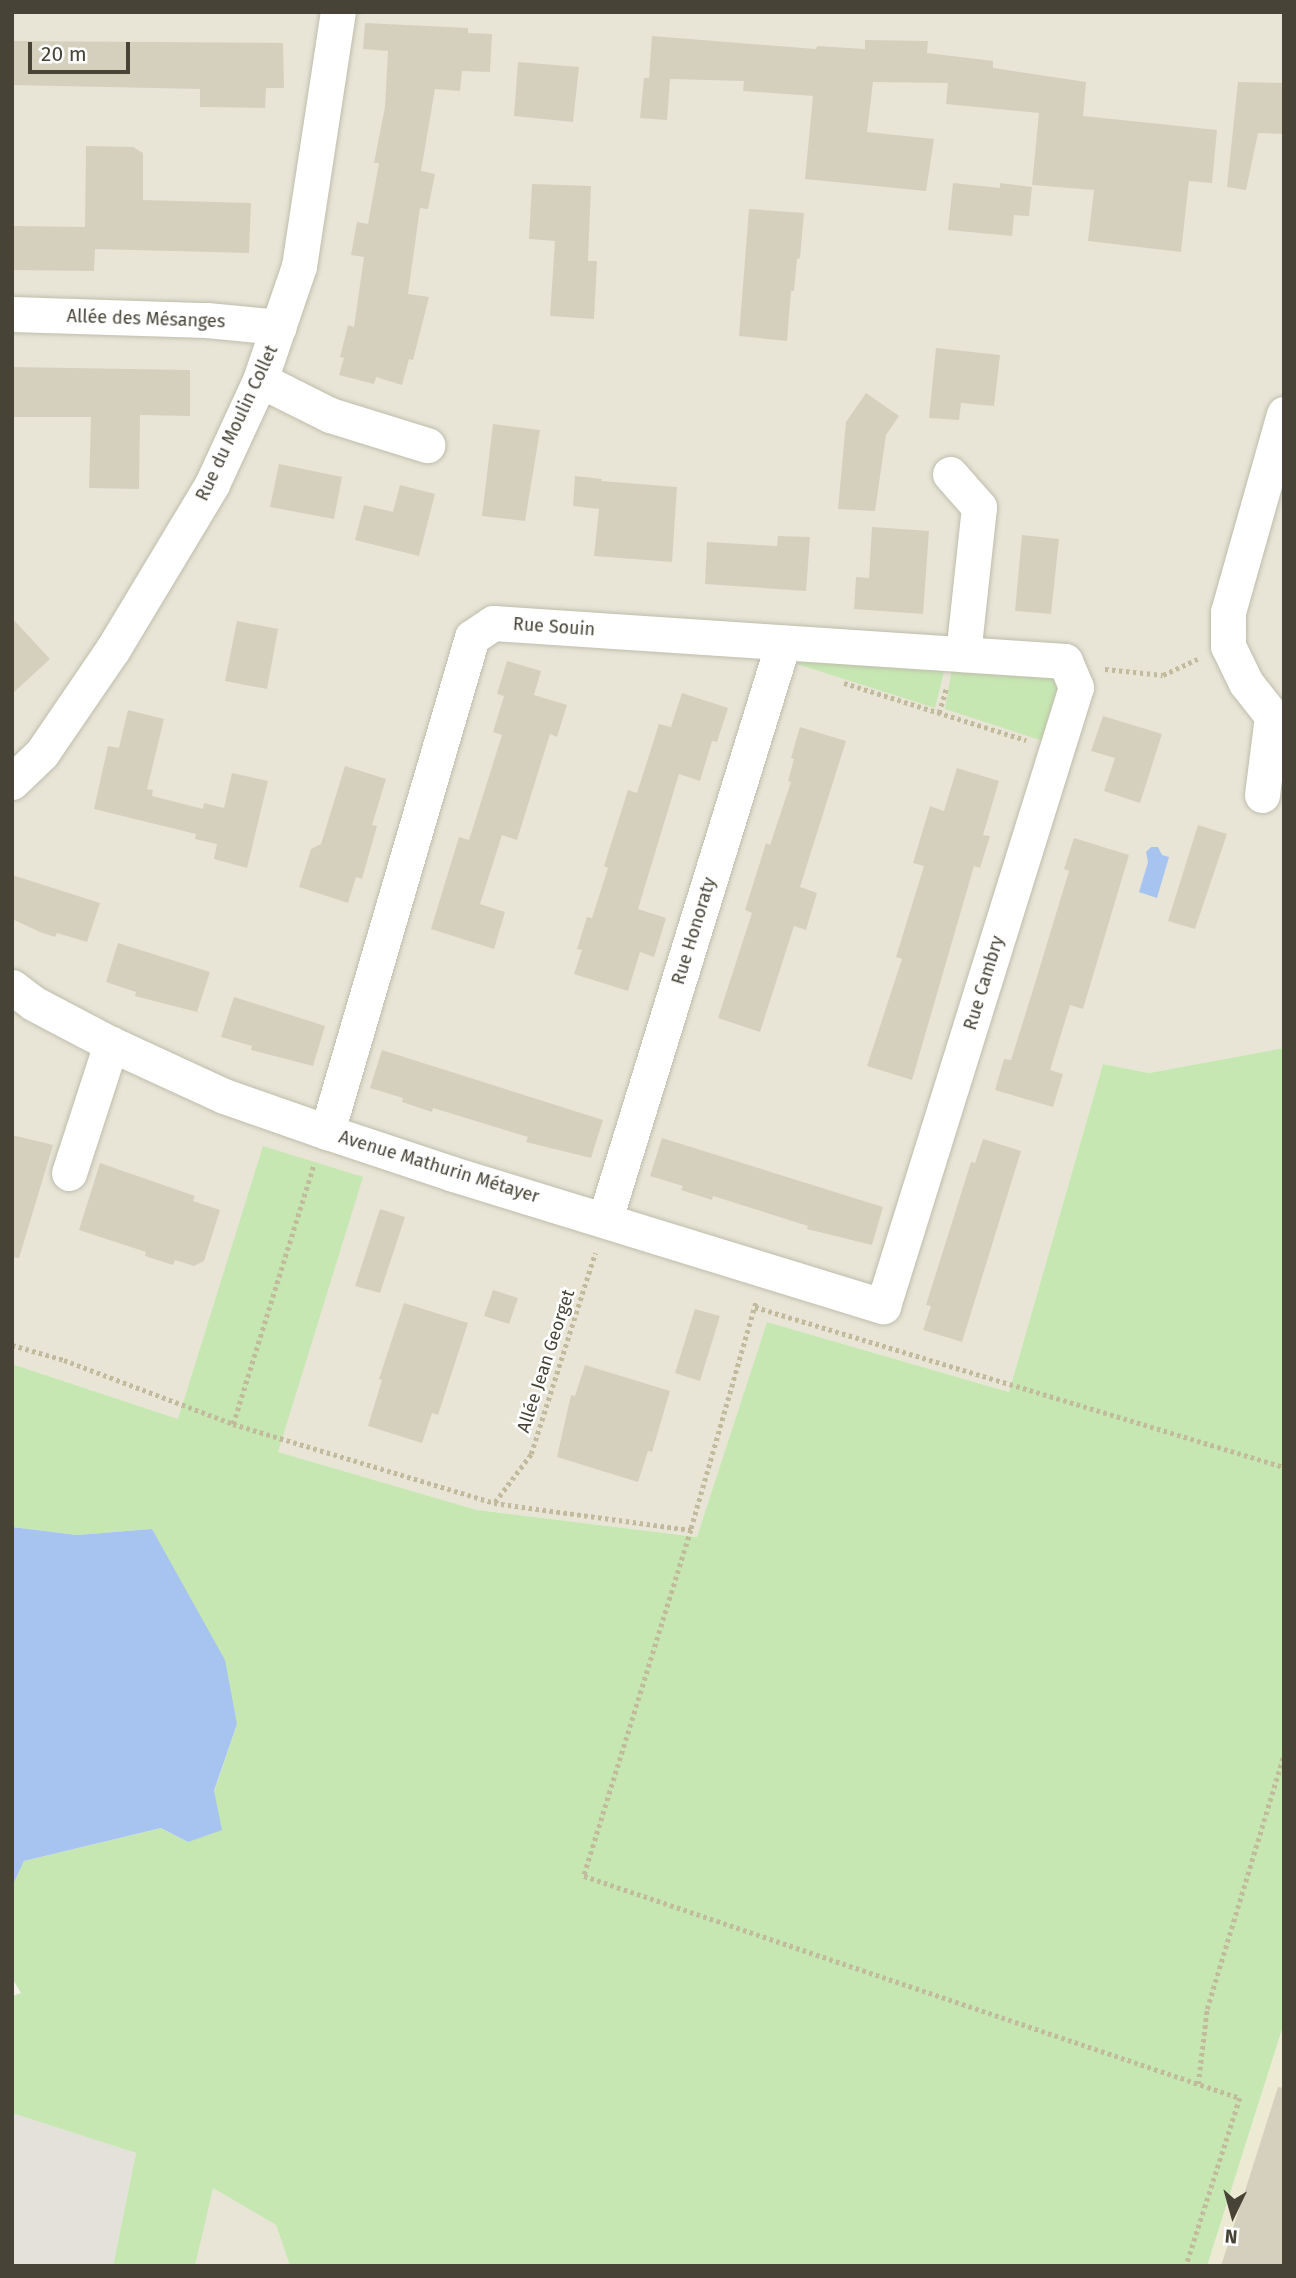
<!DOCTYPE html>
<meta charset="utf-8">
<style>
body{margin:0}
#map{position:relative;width:1296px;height:2278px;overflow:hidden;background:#f4f2e9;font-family:"Fira Sans",sans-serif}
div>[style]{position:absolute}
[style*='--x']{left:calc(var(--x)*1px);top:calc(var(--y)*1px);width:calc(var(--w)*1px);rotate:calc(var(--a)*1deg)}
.residential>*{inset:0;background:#e8e5d7}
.industrial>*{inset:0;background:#e3e1da}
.education>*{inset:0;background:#edead3}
.green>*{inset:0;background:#c6e7b2}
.water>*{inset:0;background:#a6c4ef}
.building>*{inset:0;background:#d5d0be}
.path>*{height:4.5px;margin-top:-2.25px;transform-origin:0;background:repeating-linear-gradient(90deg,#c1ba9d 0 3.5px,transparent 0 7px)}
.roads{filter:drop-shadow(0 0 2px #bfbcab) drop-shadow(0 0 2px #bfbcab)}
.minor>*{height:35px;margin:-17.5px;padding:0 17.5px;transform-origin:17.5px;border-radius:17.5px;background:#fff}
span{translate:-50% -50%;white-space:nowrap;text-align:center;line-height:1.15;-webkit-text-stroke:5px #fff;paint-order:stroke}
.street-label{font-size:18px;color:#474437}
.frame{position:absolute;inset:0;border:14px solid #474437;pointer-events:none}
.north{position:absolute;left:1198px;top:2180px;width:70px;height:70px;-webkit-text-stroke:5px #fff;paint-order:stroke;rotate:185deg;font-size:19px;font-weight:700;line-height:28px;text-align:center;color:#474437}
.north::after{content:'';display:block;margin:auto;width:24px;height:32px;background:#474437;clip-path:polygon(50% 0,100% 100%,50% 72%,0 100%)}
.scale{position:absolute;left:28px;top:42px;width:102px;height:32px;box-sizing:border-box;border:4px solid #474437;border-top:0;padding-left:9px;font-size:21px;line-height:24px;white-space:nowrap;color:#474437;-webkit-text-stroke:5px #fff;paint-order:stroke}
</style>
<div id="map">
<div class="residential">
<i style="clip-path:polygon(12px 12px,1284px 12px,1284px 1048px,1149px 1073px,1103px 1064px,1009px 1392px,767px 1322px,698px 1537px,477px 1510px,277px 1452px,12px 1364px)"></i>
<i style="clip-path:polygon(212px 2187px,276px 2225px,290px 2266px,195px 2266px)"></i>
</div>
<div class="industrial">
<i style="clip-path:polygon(12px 2113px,136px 2153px,113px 2266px,12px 2266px)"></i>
</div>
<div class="education">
<i style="clip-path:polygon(1284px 2023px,1284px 2266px,1207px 2266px)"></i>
</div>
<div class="green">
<i style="clip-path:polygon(800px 660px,943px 666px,944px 672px,935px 708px,797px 664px)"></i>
<i style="clip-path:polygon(952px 668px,1060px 677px,1046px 742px,945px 709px)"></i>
<i style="clip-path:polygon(1284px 1048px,1284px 2023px,1207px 2266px,290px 2266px,276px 2225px,213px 2188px,195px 2266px,113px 2266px,136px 2153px,12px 2113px,12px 1996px,21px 1993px,12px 1978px,12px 1887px,24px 1861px,161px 1828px,188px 1842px,214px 1792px,237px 1724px,152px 1529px,77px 1535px,12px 1527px,12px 1364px,178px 1419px,263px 1146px,363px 1177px,278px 1452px,477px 1510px,697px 1537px,767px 1322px,1009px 1392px,1103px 1064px,1149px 1073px)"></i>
</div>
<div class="water">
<i style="clip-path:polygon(1151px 847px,1158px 847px,1162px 855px,1169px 857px,1157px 898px,1139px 892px,1148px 862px,1146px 852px)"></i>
<i style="clip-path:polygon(12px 1527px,77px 1535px,152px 1529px,225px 1660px,237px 1724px,214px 1791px,222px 1830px,188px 1842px,161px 1828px,24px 1861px,12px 1887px)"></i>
</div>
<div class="building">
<i style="clip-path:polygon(365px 23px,468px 28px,468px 33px,492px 34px,490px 72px,462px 71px,460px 91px,435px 89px,421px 171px,435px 174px,428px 209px,420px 208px,408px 294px,429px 297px,413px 360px,409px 359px,402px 385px,376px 377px,374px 384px,339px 375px,344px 358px,340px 357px,348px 325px,354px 327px,364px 257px,351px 255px,357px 222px,368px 224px,379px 163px,374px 163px,385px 107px,388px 51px,363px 49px)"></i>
<i style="clip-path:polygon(652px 36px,816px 49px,817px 46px,865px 49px,865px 40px,928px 41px,927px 53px,993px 61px,993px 68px,1086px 82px,1083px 116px,1217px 130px,1212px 183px,1189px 181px,1181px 252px,1088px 241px,1094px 190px,1032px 185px,1039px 113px,946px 104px,948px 83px,873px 82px,867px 132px,934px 139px,926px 191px,805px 179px,813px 96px,743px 91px,744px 81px,670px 79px,667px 120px,640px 118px,644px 78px,649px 78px)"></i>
<i style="clip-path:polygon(12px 41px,283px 43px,284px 88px,266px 88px,265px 108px,200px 107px,200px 89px,12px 85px)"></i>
<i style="clip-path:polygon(518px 62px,579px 67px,573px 122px,514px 116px)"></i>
<i style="clip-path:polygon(1238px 82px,1284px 83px,1284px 134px,1258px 133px,1246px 190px,1227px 187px)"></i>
<i style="clip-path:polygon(86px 146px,133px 147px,143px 153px,143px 200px,251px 203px,249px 253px,95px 249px,94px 271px,12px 270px,12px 226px,85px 227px)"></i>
<i style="clip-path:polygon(953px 183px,1000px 188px,1000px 183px,1032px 187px,1029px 216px,1014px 215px,1012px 236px,948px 230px)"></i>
<i style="clip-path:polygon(532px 184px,591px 186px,588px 261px,597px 261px,594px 319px,550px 316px,555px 241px,529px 239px)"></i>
<i style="clip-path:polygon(749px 209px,804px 213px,800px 258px,797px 259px,794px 291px,791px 291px,787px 341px,739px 336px)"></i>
<i style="clip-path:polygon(936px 348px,1000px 355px,994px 406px,961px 403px,959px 420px,929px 418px)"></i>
<i style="clip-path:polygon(12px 367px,190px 370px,190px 416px,140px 415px,139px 489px,89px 488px,91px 417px,12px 417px)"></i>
<i style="clip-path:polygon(866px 393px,899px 416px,886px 435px,875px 511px,838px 509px,846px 422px)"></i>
<i style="clip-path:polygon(493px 424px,540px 430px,525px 521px,482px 516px)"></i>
<i style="clip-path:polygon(279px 464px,342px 477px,334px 519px,270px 507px)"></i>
<i style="clip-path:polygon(575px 476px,602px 479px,601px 481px,677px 487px,672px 562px,594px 556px,599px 509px,573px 506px)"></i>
<i style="clip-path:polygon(400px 485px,435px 494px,419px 556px,355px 540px,364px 505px,393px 512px)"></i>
<i style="clip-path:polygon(872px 527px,929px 531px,923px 614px,854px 609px,856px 577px,869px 578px)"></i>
<i style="clip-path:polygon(1022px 535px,1059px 539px,1051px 614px,1015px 611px)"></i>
<i style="clip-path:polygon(778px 536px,810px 537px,806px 591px,705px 584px,707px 542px,777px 546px)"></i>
<i style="clip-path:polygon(12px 618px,50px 659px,12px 694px)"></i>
<i style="clip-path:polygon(237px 621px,278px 629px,267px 689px,225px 681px)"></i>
<i style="clip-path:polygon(507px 661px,541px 671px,534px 695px,567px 705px,557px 737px,550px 734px,517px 840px,502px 835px,480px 904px,505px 912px,494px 949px,431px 929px,459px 837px,469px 840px,502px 735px,493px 732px,504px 696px,497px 694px)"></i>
<i style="clip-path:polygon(682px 693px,728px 708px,717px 742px,712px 741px,700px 781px,679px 774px,638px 909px,666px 918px,654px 957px,640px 952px,628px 991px,574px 974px,582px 950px,577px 949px,587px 917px,592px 918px,608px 868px,604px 866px,628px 790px,637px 793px,659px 724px,671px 727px)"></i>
<i style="clip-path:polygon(128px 710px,164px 719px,147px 789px,153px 790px,152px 796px,203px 809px,204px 803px,224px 808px,232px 773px,268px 781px,247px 868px,214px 859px,217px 844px,195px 839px,196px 834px,94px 809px,108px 746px,119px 748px)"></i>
<i style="clip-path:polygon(1103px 716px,1162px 734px,1140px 803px,1104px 791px,1115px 758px,1091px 751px)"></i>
<i style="clip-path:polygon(800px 727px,846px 741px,800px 887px,817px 893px,806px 930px,794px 926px,760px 1032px,718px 1018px,752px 913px,745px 910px,766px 843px,770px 845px,791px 782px,788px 781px,794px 759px,791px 758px)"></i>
<i style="clip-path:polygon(345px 766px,386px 779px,372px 825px,377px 826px,362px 879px,356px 877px,348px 903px,299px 887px,311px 849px,321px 844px)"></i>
<i style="clip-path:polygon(957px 768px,999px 781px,983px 835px,990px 836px,980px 868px,974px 866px,912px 1080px,867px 1066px,902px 959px,896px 957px,924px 866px,913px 863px,930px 806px,944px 811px)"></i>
<i style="clip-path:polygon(1198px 825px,1227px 834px,1195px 929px,1168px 921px)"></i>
<i style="clip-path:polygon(1074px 838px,1129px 855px,1083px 1009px,1070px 1005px,1050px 1070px,1063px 1074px,1053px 1107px,995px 1090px,1004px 1059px,1011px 1060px,1032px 993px,1069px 871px,1064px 869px)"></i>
<i style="clip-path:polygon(12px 875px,100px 903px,87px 942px,57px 933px,55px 937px,40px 932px,12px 919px)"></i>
<i style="clip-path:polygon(118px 943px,210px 972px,197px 1012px,135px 996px,136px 992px,106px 982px)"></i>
<i style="clip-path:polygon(234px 997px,325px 1026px,313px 1066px,251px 1050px,252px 1046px,221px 1037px)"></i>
<i style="clip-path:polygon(382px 1050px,603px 1120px,591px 1158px,526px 1142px,528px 1137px,433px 1108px,432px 1112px,402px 1102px,403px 1098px,370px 1088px)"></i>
<i style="clip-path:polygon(12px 1135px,53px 1145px,19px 1258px,12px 1257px)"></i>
<i style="clip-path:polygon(662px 1138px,883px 1207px,872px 1245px,807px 1229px,808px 1226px,713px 1196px,712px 1200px,681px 1190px,683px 1186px,650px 1176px)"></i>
<i style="clip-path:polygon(983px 1139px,1021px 1151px,962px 1342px,923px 1330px,931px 1306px,926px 1305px,971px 1162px,975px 1163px)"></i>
<i style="clip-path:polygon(100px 1163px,195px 1196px,193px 1201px,220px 1210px,204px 1261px,194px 1266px,175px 1260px,173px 1265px,145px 1256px,146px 1252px,79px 1230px)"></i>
<i style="clip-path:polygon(380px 1209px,405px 1217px,380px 1293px,355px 1286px)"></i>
<i style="clip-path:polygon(493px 1290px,518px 1298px,509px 1324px,484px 1316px)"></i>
<i style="clip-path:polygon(404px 1303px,468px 1323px,438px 1415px,432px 1413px,422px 1443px,368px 1426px,382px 1380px,379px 1379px)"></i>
<i style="clip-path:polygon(695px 1309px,720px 1316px,700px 1381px,675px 1373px)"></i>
<i style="clip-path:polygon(585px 1365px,670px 1391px,652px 1452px,648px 1451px,638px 1482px,557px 1457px,571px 1395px,575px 1396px)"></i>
<i style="clip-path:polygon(1278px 2087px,1284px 2088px,1284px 2266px,1221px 2266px)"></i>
</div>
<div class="path">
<i style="--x:1105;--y:669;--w:58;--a:5.9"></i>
<i style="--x:1163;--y:675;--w:38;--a:-25"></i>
<i style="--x:844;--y:683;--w:191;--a:17.4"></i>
<i style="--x:939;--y:713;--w:26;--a:-74"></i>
<i style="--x:756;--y:1303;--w:236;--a:106"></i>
<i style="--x:691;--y:1530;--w:362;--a:107.2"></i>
<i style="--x:584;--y:1876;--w:693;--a:18.7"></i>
<i style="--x:1240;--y:2098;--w:176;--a:107.8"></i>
<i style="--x:755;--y:1307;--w:553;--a:16.83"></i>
<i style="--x:12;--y:1345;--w:54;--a:16.1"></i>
<i style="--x:64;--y:1360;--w:181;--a:20.7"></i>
<i style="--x:233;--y:1424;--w:273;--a:16.8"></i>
<i style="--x:494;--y:1503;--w:199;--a:7.8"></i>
<i style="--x:233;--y:1424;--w:272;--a:-72.7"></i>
<i style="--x:495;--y:1502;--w:60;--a:-53.1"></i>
<i style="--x:531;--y:1454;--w:211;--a:-72.3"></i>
<i style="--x:1198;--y:2084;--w:76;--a:-83.2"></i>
<i style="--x:1207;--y:2009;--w:266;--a:-73.2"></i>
</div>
<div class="roads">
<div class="minor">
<i style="--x:12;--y:314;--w:195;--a:1.8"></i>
<i style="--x:207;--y:320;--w:72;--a:5.6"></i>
<i style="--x:260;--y:380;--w:78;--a:26.6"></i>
<i style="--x:330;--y:415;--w:102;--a:17.2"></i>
<i style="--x:950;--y:474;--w:44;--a:48.7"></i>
<i style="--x:979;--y:507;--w:148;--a:96.2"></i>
<i style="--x:12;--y:782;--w:42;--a:-44"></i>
<i style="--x:42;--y:753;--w:126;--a:-55.7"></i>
<i style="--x:113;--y:649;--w:192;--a:-59"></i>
<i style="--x:212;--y:484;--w:115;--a:-65.2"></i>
<i style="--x:260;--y:380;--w:120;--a:-71.1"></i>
<i style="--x:299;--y:266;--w:257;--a:-81.3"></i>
<i style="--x:1262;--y:795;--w:80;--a:-82.8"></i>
<i style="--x:1272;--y:716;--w:42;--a:-128.2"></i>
<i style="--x:1246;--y:683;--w:41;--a:-115.9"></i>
<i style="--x:1228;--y:646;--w:34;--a:-90"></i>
<i style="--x:1228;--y:612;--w:206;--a:-74.2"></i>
<i style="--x:12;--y:987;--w:26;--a:37"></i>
<i style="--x:33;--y:1003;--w:88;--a:27.7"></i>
<i style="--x:111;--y:1044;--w:124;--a:24.7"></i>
<i style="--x:224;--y:1096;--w:109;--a:19.3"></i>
<i style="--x:327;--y:1132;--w:133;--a:18.4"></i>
<i style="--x:453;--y:1174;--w:450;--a:17.1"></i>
<i style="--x:883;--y:1306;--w:648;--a:-72.68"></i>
<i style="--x:1076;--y:687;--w:28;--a:-113"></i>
<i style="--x:1065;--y:661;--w:573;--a:-176.2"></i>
<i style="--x:493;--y:623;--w:25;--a:146"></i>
<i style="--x:472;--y:637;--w:516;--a:106.33"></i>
<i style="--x:69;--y:1173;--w:136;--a:-72"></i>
<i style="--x:605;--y:1219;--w:603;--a:-72.83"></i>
</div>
</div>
<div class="street-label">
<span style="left:146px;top:319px;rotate:2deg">Allée des Mésanges</span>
<span style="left:237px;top:423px;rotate:-65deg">Rue du Moulin Collet</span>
<span style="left:554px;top:627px;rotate:4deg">Rue Souin</span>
<span style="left:694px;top:931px;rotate:-73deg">Rue Honoraty</span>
<span style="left:984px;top:983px;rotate:-73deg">Rue Cambry</span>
<span style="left:439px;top:1167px;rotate:17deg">Avenue Mathurin Métayer</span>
<span style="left:546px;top:1361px;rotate:-72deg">Allée Jean Georget</span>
</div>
<div class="frame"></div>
<div class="north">N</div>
<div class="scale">20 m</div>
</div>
